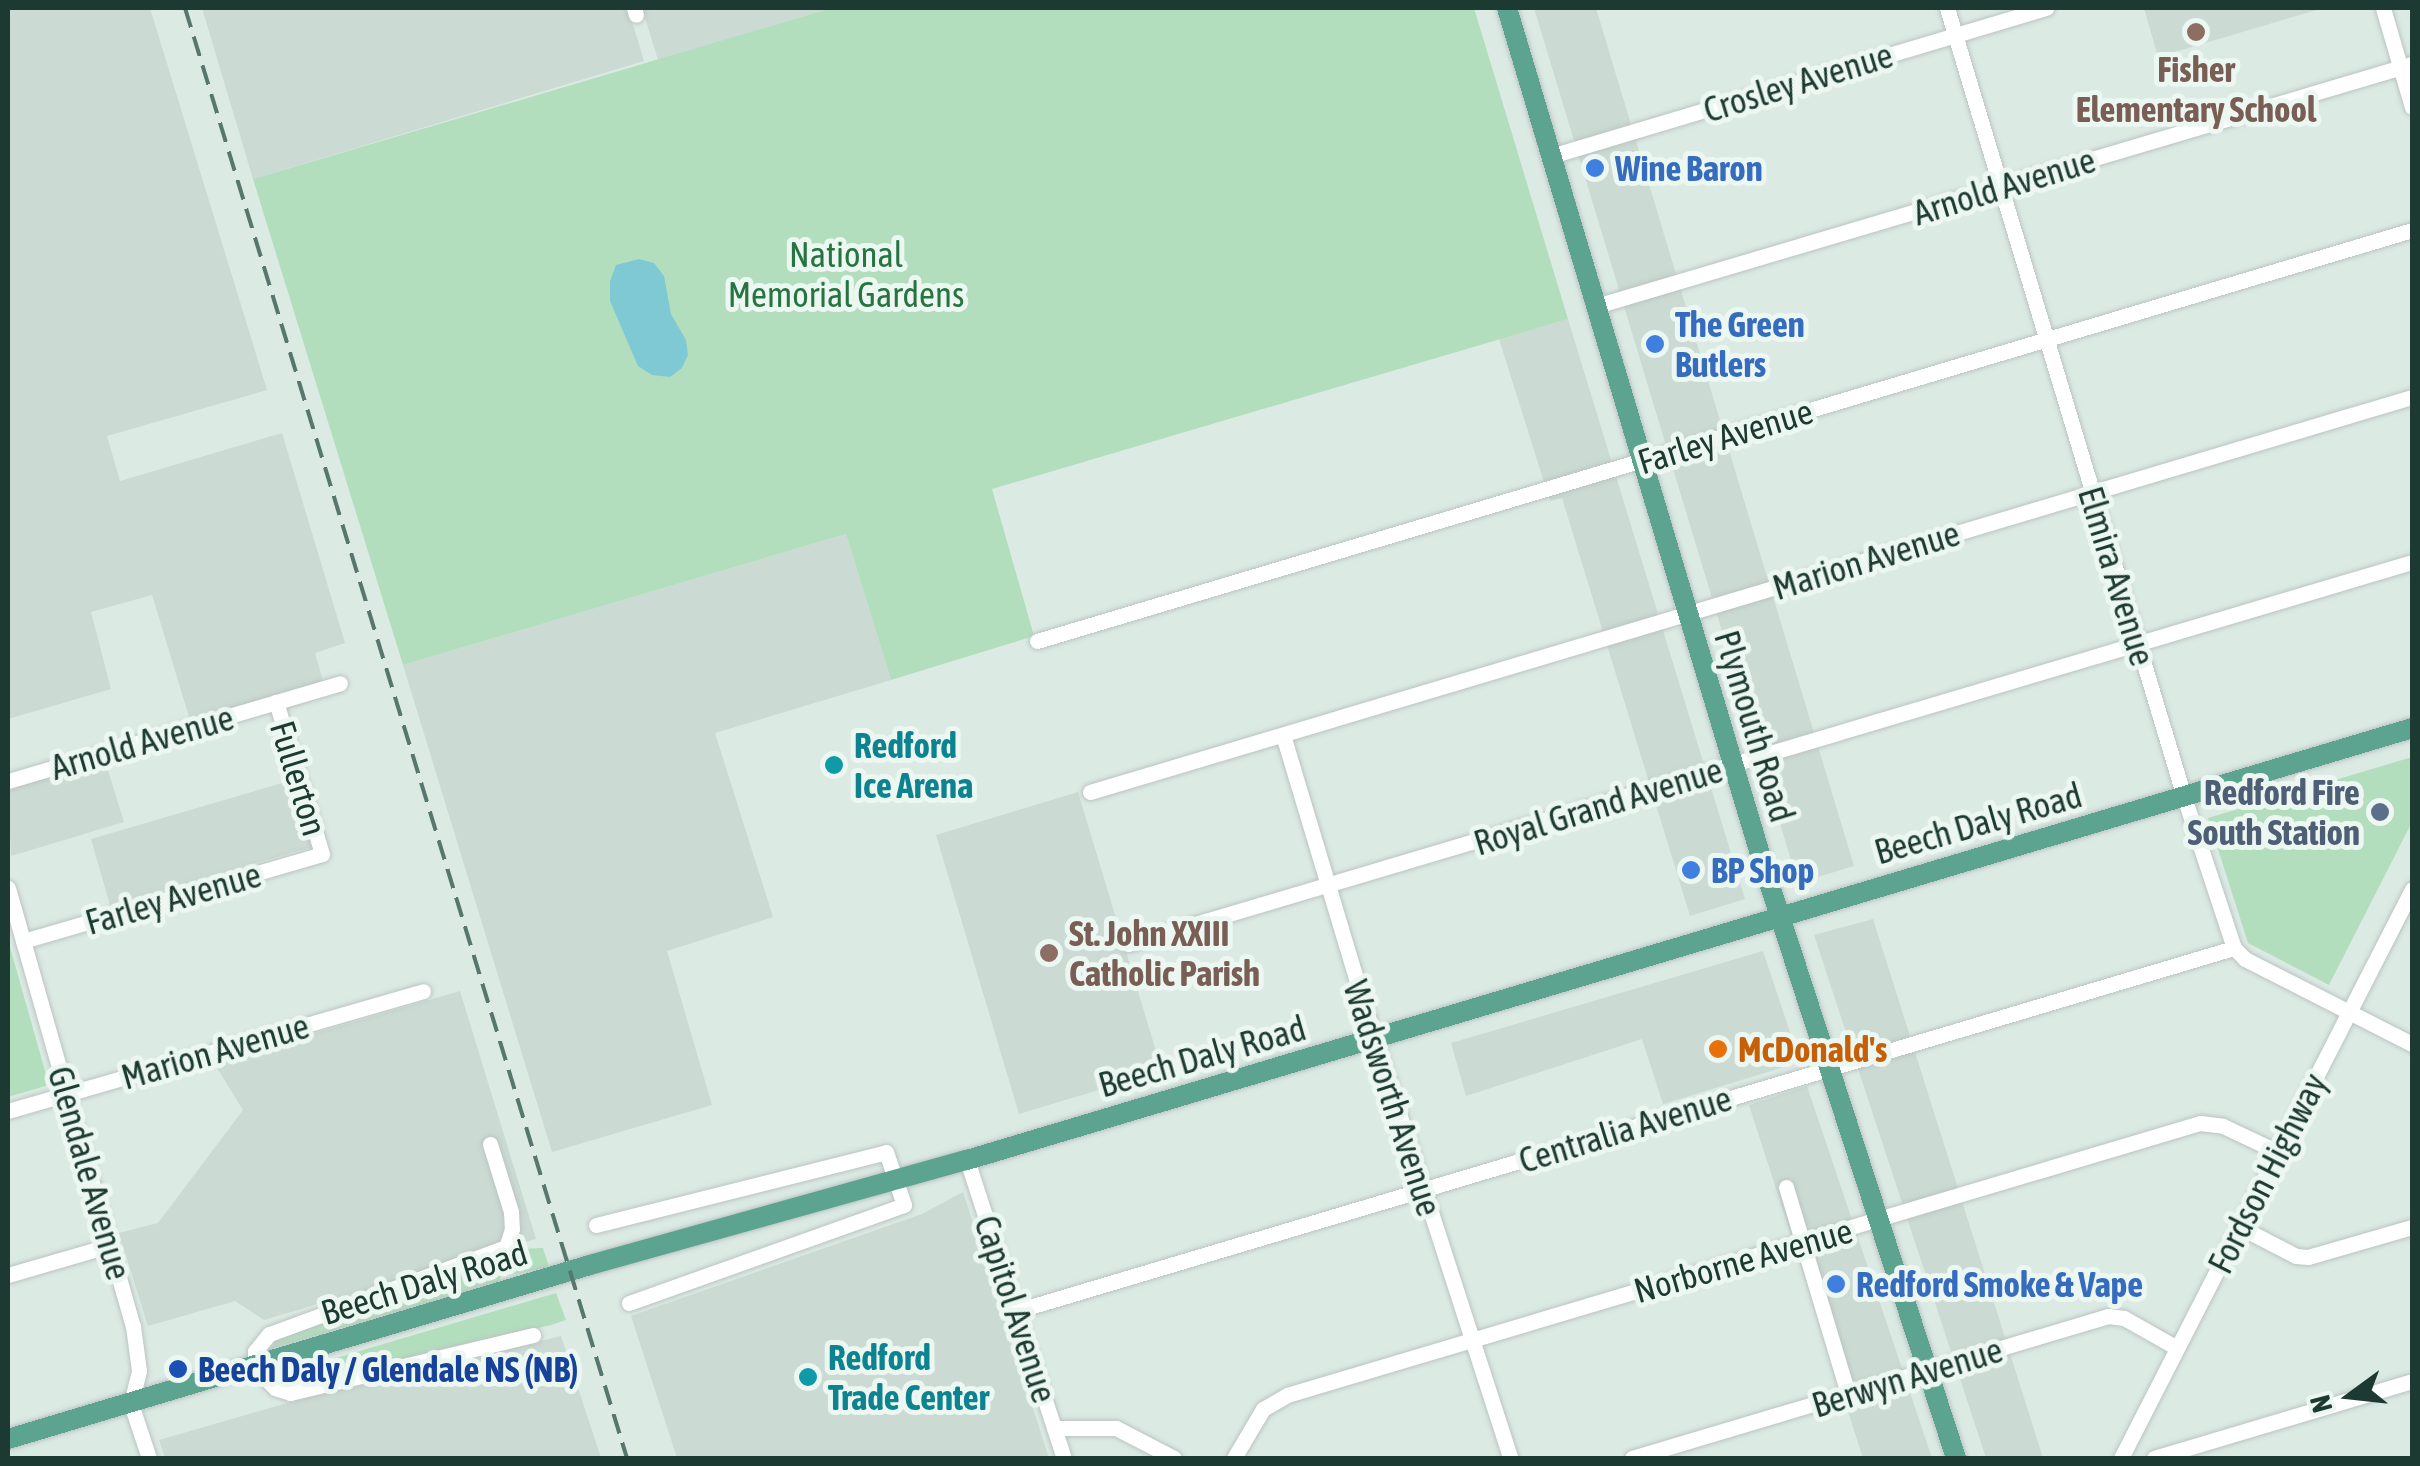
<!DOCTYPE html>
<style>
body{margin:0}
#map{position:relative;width:2420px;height:1466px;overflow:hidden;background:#dceae4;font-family:"Asap Condensed",sans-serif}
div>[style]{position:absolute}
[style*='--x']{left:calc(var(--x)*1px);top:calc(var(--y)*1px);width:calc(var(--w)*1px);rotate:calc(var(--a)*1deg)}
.built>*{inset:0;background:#cbdad3}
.green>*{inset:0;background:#b3debe}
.water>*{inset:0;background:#7fc9d5}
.roads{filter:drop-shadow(0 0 2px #bbc4c2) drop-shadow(0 0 2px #bbc4c2)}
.minor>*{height:15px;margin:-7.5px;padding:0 7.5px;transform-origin:7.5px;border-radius:7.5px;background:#fff}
.major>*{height:20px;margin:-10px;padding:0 10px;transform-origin:10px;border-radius:10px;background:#5da490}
.rail>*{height:4px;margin-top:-2px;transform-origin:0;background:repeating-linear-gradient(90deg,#57776e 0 20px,transparent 0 30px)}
.dots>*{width:28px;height:28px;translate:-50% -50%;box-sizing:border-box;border:5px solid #edf7f2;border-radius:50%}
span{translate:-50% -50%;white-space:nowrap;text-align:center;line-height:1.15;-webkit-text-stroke:10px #edf7f2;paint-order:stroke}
.education-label{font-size:35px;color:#785e54;font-weight:700}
.left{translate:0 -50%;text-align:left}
.street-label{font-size:35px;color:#1d3a32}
.shop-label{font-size:35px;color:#366cbe;font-weight:700}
.park-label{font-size:35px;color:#257442}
.culture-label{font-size:35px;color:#0d838f;font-weight:700}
.service-label{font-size:35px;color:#4e5e75;font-weight:700}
.right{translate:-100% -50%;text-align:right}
.food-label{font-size:35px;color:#c56008;font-weight:700}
.transit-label{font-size:35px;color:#164399;font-weight:700}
.frame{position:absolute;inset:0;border:10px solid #1d3a32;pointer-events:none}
.north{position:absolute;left:2300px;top:1346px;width:100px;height:100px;-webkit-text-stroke:8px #edf7f2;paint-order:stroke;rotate:255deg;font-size:28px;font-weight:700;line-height:40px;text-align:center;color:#1d3a32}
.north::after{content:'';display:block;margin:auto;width:35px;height:45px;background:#1d3a32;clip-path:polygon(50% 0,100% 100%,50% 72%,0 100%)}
</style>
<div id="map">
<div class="built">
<i style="clip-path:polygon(8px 8px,150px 8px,267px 390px,107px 436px,120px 481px,282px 433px,345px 643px,315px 653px,323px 681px,190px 720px,152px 595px,91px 612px,111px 689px,8px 719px)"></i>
<i style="clip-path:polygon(202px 8px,628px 8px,644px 61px,253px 179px)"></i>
<i style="clip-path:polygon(642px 8px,832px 8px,658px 60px)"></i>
<i style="clip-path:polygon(1534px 8px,1596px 8px,1854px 866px,1798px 883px)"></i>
<i style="clip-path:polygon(2144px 8px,2323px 8px,2158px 57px)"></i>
<i style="clip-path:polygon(1568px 319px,1745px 899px,1690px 916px,1562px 498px,1550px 501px,1499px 339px)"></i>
<i style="clip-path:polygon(846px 534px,891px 680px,715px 733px,773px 917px,667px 951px,712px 1105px,552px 1152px,403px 665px)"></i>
<i style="clip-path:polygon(105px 761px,124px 822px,11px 856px,8px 790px)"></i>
<i style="clip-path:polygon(296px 779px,315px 846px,110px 905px,91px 839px)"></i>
<i style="clip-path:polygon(1078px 792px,1162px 1071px,1019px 1114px,936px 835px)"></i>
<i style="clip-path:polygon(1873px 919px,2043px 1458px,1986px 1458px,1814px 935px)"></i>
<i style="clip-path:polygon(1763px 951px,1800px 1062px,1663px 1104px,1642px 1039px,1466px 1096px,1451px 1043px)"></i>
<i style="clip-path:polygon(460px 991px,536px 1239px,264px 1320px,235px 1301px,148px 1326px,119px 1233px,158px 1223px,243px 1110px,214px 1063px)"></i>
<i style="clip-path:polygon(1807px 1086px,1932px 1458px,1863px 1458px,1749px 1105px)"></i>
<i style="clip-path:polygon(963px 1192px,1049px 1458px,677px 1458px,631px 1316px,922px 1214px)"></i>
<i style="clip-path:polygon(561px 1336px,601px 1458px,165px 1458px,159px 1440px,287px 1403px)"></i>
</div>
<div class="green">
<i style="clip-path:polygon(832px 8px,1474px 8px,1568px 319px,992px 489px,1034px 636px,891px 680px,846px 534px,403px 665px,253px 179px)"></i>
<i style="clip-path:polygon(2412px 757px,2412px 822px,2329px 985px,2248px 943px,2208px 818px)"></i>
<i style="clip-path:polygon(8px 940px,49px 1085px,8px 1097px)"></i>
<i style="clip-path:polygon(543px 1248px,549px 1267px,500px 1277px,501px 1282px,272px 1348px,275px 1340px,501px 1262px,516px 1249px)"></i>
<i style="clip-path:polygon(556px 1293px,566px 1320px,551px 1325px,294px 1385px,284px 1381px,289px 1372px)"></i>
</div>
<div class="water">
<i style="clip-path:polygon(639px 259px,654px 263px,664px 276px,671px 314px,686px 340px,688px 355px,682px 368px,670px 377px,652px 375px,638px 366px,610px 301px,610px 281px,616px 265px)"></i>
</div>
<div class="roads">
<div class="minor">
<i style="--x:634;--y:8;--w:7;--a:74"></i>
<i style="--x:1947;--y:8;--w:824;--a:73.28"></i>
<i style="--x:2184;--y:797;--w:159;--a:71.7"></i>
<i style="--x:2234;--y:948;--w:16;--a:45"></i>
<i style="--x:2245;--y:959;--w:187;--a:27"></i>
<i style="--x:2383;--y:8;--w:103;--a:73.7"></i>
<i style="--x:1551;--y:156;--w:517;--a:-16.65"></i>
<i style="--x:1596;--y:306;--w:851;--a:-16.52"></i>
<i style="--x:1037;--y:641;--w:1435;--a:-16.64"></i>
<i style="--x:1283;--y:735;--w:288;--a:73.3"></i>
<i style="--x:1366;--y:1011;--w:470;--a:72.1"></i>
<i style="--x:8;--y:781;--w:346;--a:-16.4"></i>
<i style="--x:1090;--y:792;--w:1380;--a:-16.64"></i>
<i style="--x:8;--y:888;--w:455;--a:74.1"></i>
<i style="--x:133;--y:1326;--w:45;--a:82.4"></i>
<i style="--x:139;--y:1371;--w:34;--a:104"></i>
<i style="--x:131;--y:1404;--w:57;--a:71.6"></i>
<i style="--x:23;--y:941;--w:311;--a:-16.2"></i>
<i style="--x:322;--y:854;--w:159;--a:-106.8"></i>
<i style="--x:1128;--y:944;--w:1340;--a:-16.57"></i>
<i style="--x:8;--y:1111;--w:432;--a:-16.1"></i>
<i style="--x:490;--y:1144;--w:71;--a:72.8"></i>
<i style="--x:511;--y:1212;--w:17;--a:87"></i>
<i style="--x:512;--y:1229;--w:19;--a:108"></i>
<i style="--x:506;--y:1247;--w:252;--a:159.8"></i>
<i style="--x:269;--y:1334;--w:22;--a:129"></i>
<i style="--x:255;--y:1351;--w:17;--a:90"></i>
<i style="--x:255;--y:1368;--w:28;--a:45"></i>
<i style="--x:275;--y:1388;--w:16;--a:18"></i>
<i style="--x:290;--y:1393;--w:250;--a:-13.4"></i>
<i style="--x:967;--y:1160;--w:313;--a:72"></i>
<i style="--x:1786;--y:1187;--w:216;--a:73.3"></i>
<i style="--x:596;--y:1225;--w:299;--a:-14.1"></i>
<i style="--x:886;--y:1152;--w:56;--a:71.2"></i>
<i style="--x:904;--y:1205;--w:292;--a:160.4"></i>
<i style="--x:2240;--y:1227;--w:63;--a:27.4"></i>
<i style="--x:2296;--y:1256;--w:12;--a:5"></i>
<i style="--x:2308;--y:1257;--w:108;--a:-16.1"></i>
<i style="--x:8;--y:1275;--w:107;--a:-16.2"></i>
<i style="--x:1016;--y:1311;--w:1271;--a:-16.6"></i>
<i style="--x:1054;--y:1428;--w:62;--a:0"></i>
<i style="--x:1116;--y:1428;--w:65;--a:27.3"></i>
<i style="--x:1234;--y:1458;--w:57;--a:-59.4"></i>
<i style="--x:1263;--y:1409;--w:28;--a:-30"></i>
<i style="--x:1287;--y:1395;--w:953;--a:-16.59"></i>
<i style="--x:2200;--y:1123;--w:23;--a:7"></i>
<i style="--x:2223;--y:1126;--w:61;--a:25.3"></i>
<i style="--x:1632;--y:1458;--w:497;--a:-16.6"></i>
<i style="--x:2108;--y:1316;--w:16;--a:7"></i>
<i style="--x:2124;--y:1318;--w:61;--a:29.5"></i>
<i style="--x:2121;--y:1458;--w:639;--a:-62.91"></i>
<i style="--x:2154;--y:1458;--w:269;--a:-16.6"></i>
</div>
<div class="major">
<i style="--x:1507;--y:8;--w:893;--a:73.35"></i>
<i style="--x:1763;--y:864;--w:625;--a:72"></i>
<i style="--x:8;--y:1439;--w:607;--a:-16.65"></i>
<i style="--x:590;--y:1265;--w:391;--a:-15.6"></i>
<i style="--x:967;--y:1160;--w:1508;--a:-16.64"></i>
</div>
</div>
<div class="rail">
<i style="--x:185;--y:8;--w:1516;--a:73.05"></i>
</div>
<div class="dots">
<i style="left:2196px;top:32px;background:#8d6e63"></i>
<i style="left:1595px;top:168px;background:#3f7fe0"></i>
<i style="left:1655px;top:344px;background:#3f7fe0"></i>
<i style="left:834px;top:765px;background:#0f9aa8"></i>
<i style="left:2380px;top:812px;background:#5c6f8a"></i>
<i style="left:1691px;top:870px;background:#3f7fe0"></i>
<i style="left:1049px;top:953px;background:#8d6e63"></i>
<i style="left:1718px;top:1049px;background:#e8710a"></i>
<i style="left:1836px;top:1284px;background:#3f7fe0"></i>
<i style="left:178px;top:1369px;background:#1a4fb4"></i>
<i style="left:808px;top:1377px;background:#0f9aa8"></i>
</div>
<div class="education-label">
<span style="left:2196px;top:89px">Fisher<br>Elementary School</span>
<span class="left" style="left:1069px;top:953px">St. John XXIII<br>Catholic Parish</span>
</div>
<div class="street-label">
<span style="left:1798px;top:82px;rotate:-17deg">Crosley Avenue</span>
<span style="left:2004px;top:186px;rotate:-17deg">Arnold Avenue</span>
<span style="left:1725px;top:436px;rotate:-17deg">Farley Avenue</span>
<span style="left:1866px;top:560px;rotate:-17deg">Marion Avenue</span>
<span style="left:2117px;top:576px;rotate:73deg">Elmira Avenue</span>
<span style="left:1755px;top:726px;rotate:73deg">Plymouth Road</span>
<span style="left:142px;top:742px;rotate:-16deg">Arnold Avenue</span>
<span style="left:299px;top:778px;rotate:73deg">Fullerton</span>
<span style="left:1598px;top:806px;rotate:-17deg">Royal Grand Avenue</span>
<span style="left:1978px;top:823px;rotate:-16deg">Beech Daly Road</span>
<span style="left:173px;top:898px;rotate:-16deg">Farley Avenue</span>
<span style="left:215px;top:1051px;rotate:-16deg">Marion Avenue</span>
<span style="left:1202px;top:1056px;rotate:-16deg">Beech Daly Road</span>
<span style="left:1393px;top:1098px;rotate:72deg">Wadsworth Avenue</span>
<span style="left:1625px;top:1129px;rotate:-17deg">Centralia Avenue</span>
<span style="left:90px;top:1173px;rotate:74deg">Glendale Avenue</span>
<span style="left:2267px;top:1173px;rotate:-63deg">Fordson Highway</span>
<span style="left:1743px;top:1260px;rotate:-16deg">Norborne Avenue</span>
<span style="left:424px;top:1282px;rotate:-17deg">Beech Daly Road</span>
<span style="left:1016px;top:1309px;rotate:72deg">Capitol Avenue</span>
<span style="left:1907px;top:1377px;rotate:-17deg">Berwyn Avenue</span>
</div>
<div class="shop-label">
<span class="left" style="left:1615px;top:168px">Wine Baron</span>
<span class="left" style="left:1675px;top:344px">The Green<br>Butlers</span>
<span class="left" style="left:1711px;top:870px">BP Shop</span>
<span class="left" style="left:1856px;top:1284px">Redford Smoke &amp; Vape</span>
</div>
<div class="park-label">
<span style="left:846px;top:274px">National<br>Memorial Gardens</span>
</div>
<div class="culture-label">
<span class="left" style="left:854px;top:765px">Redford<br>Ice Arena</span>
<span class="left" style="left:828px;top:1377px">Redford<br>Trade Center</span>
</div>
<div class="service-label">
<span class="right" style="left:2360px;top:812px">Redford Fire<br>South Station</span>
</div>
<div class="food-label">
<span class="left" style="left:1738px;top:1049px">McDonald's</span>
</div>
<div class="transit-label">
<span class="left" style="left:198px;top:1369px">Beech Daly / Glendale NS (NB)</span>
</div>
<div class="frame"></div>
<div class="north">N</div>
</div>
